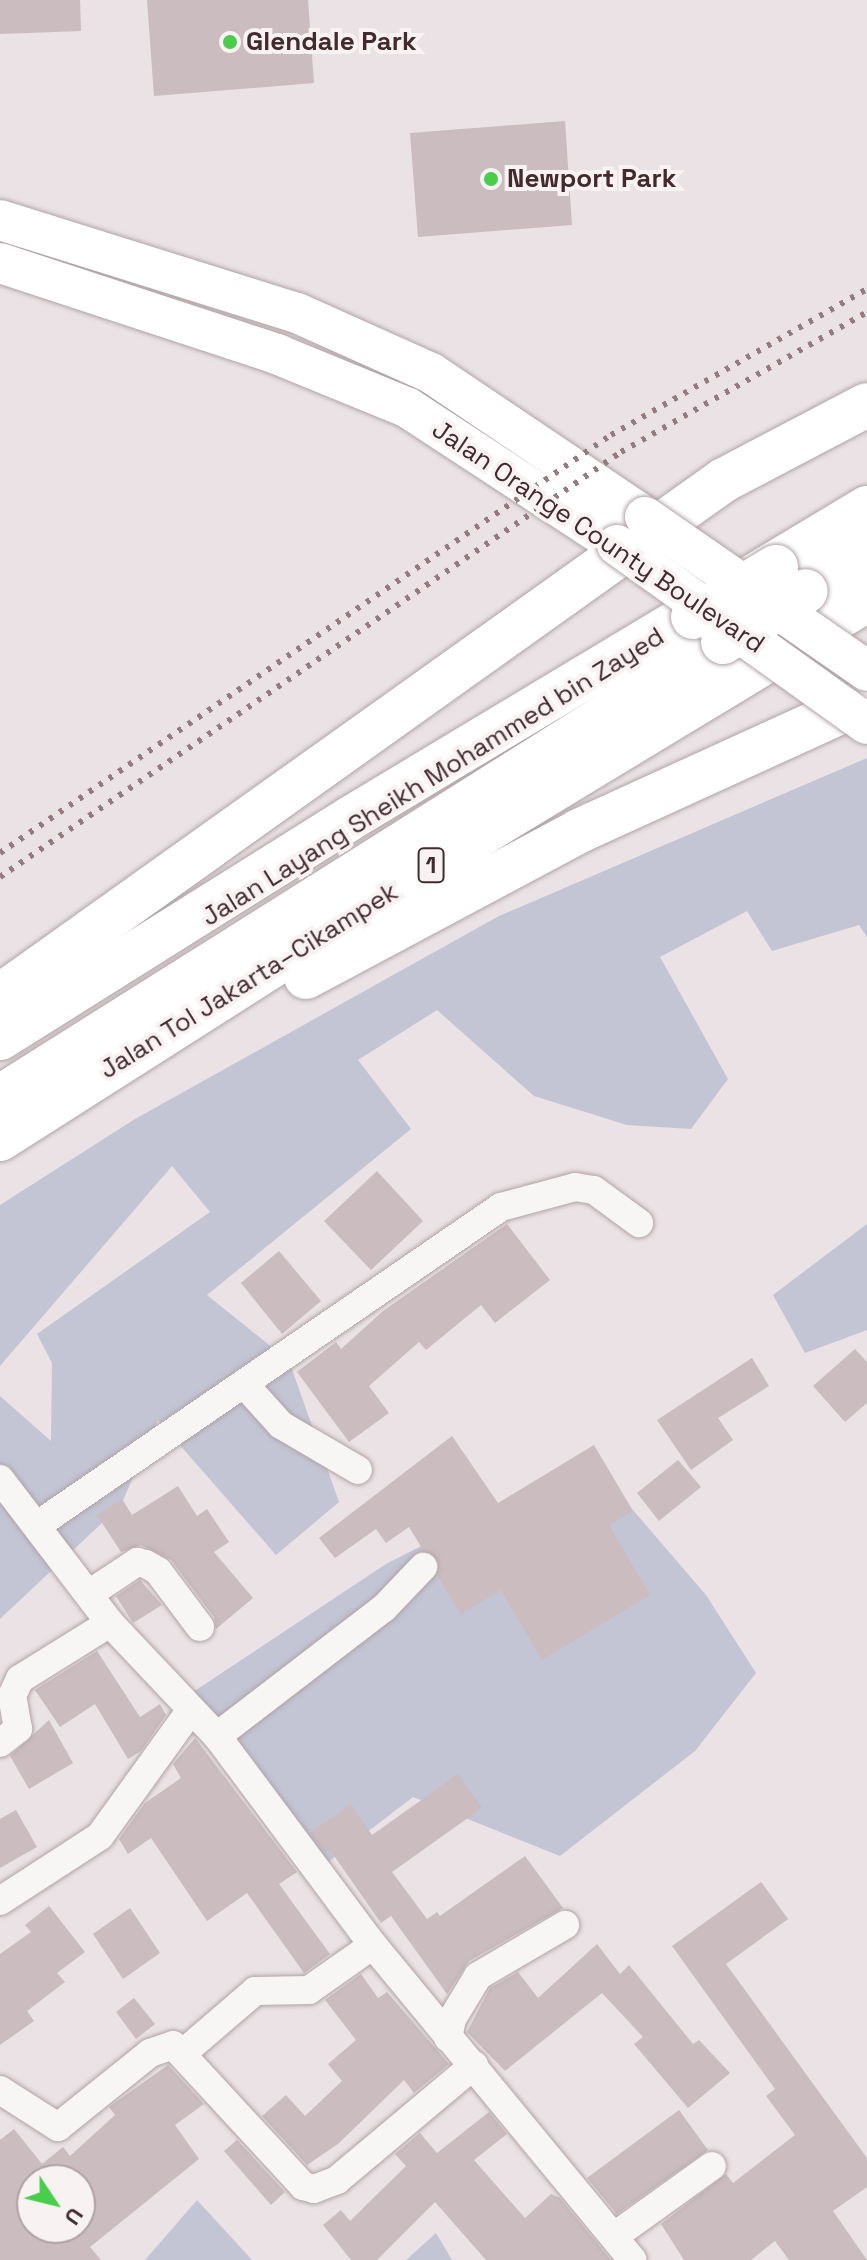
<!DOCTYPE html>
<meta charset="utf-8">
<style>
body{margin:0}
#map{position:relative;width:867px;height:2260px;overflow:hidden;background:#eae2e4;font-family:"Space Grotesk",sans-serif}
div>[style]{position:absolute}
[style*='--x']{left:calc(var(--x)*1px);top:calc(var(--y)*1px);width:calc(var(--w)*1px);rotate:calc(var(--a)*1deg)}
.green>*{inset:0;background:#c3c4d4}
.building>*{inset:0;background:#cabcbf}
.roads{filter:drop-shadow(0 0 2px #b1a3a6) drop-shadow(0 0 2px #b1a3a6)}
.street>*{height:28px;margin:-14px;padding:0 14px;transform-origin:14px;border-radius:14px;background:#f8f5f5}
.secondary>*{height:40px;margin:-20px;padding:0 20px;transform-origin:20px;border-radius:20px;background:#fff}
.highway>*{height:44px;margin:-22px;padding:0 22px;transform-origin:22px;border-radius:22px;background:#fff}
.rail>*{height:6px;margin-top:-3px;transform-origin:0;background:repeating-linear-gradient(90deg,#947b80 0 4px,transparent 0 12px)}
.bridges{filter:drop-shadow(0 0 2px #b1a3a6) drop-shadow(0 0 2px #b1a3a6)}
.secondary-bridge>*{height:40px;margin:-20px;padding:0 20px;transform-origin:20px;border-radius:20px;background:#fff}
.highway-bridge>*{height:44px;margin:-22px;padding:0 22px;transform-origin:22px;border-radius:22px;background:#fff}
.dots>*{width:22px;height:22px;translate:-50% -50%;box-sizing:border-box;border:4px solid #f8f2f3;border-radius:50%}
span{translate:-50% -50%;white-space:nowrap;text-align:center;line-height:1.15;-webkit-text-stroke:8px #f8f2f3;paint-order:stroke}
.shield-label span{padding:2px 6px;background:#f8f2f3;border:2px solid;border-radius:6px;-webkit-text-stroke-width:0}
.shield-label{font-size:24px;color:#422a2f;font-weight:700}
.poi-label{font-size:26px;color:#422a2f;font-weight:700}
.left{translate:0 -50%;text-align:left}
.street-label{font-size:26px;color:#422a2f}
.north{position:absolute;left:16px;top:2164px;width:80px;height:80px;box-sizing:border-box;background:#f8f2f3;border:2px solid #afa2a5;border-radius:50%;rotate:125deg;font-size:22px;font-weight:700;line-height:32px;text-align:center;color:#422a2f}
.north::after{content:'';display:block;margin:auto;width:28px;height:36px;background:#48ce4a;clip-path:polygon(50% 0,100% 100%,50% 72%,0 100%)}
</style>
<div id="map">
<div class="green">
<i style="clip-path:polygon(867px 758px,867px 937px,859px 925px,772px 951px,747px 911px,660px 957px,728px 1079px,691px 1129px,627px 1125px,534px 1096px,437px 1010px,358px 1060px,411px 1129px,207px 1295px,289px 1361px,339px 1502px,276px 1555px,158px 1420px,121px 1505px,0 1619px,0 1396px,51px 1441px,52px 1363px,37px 1334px,210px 1212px,172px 1166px,0 1366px,0 1205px,135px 1119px,499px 916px)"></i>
<i style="clip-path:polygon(867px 1224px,867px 1330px,805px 1353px,773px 1295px)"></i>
<i style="clip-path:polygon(590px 1460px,706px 1595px,756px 1673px,695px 1751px,560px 1856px,413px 1797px,319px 1869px,190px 1694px,386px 1564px)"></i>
<i style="clip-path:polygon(197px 2200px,252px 2260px,145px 2260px)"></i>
<i style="clip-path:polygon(436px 2233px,452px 2260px,406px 2260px)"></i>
</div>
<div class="building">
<i style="clip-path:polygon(0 0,80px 0,81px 31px,0 34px)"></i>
<i style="clip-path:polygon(147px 0,308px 0,314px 83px,154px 96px)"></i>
<i style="clip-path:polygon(565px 121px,572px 225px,418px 237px,410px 133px)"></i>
<i style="clip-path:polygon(377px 1171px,423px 1221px,371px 1270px,324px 1221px)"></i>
<i style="clip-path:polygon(507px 1224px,550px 1280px,495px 1323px,481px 1305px,426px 1350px,419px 1342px,369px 1386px,389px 1413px,349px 1442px,297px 1372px,336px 1342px,341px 1349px,383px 1311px)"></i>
<i style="clip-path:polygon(279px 1251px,321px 1301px,282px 1334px,241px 1283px)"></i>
<i style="clip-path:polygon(855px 1349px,867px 1362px,867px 1403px,845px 1422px,813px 1386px)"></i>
<i style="clip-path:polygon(752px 1358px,769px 1386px,718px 1418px,733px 1440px,691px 1470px,657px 1420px)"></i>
<i style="clip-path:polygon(452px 1436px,498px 1503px,594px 1445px,633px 1511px,609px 1525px,650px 1595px,542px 1660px,501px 1590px,461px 1614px,437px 1575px,439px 1561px,423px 1550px,409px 1527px,386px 1543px,376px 1529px,335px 1558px,319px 1538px)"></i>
<i style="clip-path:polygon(678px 1460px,701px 1487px,659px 1521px,637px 1493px)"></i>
<i style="clip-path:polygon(178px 1486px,197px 1516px,207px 1509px,229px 1542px,214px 1552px,253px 1598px,216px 1629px,214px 1617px,171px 1560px,141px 1545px,121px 1552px,97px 1515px,122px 1499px,132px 1515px)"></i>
<i style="clip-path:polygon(140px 1580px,162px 1605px,133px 1623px,116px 1596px)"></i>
<i style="clip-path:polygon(97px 1651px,140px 1717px,160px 1704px,166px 1715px,141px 1751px,128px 1759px,95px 1704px,60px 1727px,35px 1690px)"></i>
<i style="clip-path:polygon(49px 1720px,73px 1763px,29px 1789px,10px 1756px)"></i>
<i style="clip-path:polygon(195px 1738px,297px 1872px,279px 1884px,330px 1954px,304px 1973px,247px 1893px,207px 1921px,151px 1838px,128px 1854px,119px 1839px,145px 1803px,181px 1778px,173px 1764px)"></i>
<i style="clip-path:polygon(458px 1774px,482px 1808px,392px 1872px,427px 1919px,437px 1912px,440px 1916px,525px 1856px,563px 1908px,469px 1961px,447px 1994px,391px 1916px,381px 1923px,330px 1850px,325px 1853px,310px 1833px,351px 1804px,372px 1835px)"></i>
<i style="clip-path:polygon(16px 1810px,37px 1847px,0 1868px,0 1819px)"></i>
<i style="clip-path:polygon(761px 1882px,788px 1919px,726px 1964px,867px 2158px,867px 2187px,833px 2211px,867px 2260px,789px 2260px,775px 2241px,751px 2260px,684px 2260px,661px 2224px,726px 2174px,733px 2183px,795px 2135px,766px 2096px,775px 2089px,672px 1946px)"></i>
<i style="clip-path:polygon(49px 1906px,85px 1952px,57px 1973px,65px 1982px,27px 2011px,34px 2021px,0 2045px,0 1954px,31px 1932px,25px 1925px)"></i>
<i style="clip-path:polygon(130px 1908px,160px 1953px,123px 1979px,93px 1934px)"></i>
<i style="clip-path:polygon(597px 1944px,620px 1974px,629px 1965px,693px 2044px,699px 2040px,730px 2073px,688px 2108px,634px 2044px,643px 2037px,602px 1993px,505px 2071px,467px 2032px,490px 1988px,518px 1972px,538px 1998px)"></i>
<i style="clip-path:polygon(361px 1974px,378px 1998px,387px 1992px,449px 2064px,414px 2093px,404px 2080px,338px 2144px,307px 2165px,262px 2116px,286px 2095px,305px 2116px,342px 2081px,328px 2064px,356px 2040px,325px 2000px)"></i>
<i style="clip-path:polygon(134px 1998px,155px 2024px,136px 2039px,116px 2012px)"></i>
<i style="clip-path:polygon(evenodd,168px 2065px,204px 2104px,175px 2125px,199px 2159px,90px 2247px,101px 2260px,0 2260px,0 2140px,14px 2129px,42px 2164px,63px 2147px,70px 2156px,115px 2115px,109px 2107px,168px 2065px,32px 2180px,80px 2180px,80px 2228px,32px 2228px,32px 2180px)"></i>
<i style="clip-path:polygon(679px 2110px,708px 2150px,617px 2214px,587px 2178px)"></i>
<i style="clip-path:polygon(489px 2112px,507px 2134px,474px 2160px,525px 2218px,551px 2194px,560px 2198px,611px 2260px,486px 2260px,435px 2202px,377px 2260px,351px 2260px,323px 2225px,341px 2210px,350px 2221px,406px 2166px,395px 2154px,420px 2133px,437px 2153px)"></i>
<i style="clip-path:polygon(237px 2140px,285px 2192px,271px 2205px,224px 2151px)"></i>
</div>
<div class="roads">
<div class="street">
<i style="--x:244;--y:1384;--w:55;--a:47.9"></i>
<i style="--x:281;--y:1425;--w:89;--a:30.3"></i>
<i style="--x:0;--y:1479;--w:181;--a:52.6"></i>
<i style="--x:110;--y:1623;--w:156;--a:46.6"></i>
<i style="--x:217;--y:1736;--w:261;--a:53.3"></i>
<i style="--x:373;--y:1945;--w:408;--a:50.5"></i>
<i style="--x:39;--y:1524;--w:560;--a:-34.46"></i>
<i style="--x:501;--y:1207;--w:77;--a:-15.1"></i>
<i style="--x:575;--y:1187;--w:19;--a:9"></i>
<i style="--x:594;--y:1190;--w:56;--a:36.3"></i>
<i style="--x:89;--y:1594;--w:58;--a:-33.7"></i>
<i style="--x:137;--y:1562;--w:9;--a:13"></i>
<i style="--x:146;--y:1564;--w:14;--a:30"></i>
<i style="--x:158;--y:1571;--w:70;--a:53.1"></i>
<i style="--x:217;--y:1736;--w:210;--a:-37.5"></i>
<i style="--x:384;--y:1608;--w:57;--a:-46.4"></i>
<i style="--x:0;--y:1743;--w:23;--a:-38"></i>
<i style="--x:18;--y:1729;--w:34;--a:-100"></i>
<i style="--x:12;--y:1696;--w:19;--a:-65"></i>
<i style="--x:20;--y:1679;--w:106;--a:-31.9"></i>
<i style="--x:0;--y:1901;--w:119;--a:-33"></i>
<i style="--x:100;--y:1836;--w:155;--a:-54.2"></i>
<i style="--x:448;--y:2038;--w:19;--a:-78"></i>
<i style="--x:452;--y:2019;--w:50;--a:-58.8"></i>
<i style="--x:478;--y:1976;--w:101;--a:-30.4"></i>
<i style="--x:183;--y:2053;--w:95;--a:-40.7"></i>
<i style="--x:255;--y:1991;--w:54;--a:-1.1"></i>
<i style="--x:309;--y:1990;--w:78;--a:-35.1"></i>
<i style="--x:0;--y:2090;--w:69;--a:32.5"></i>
<i style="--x:58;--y:2127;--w:118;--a:-38.8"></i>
<i style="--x:150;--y:2053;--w:24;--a:-19"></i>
<i style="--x:173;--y:2045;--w:192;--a:47.3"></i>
<i style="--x:303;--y:2186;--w:11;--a:15"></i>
<i style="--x:314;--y:2189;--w:25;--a:-21"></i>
<i style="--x:337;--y:2180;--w:179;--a:-40"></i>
<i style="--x:616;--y:2235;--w:118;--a:-35.7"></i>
</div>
<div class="secondary">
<i style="--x:0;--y:220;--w:311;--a:17.4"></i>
<i style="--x:297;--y:313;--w:147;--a:24.1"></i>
<i style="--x:431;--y:373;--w:258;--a:33.9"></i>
<i style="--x:0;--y:263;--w:294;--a:18.2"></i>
<i style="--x:279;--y:355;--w:139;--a:22.3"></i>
<i style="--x:408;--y:408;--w:250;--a:33.2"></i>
</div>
<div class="highway">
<i style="--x:806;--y:591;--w:72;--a:-32.6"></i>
<i style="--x:306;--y:977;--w:310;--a:-28.1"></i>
<i style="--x:579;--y:831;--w:316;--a:-24.5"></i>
<i style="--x:0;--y:996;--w:889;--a:-35.48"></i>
<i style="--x:724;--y:480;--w:161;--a:-27.7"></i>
<i style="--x:0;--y:1038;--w:412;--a:-32.1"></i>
<i style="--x:349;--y:819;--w:604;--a:-30.98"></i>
<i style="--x:0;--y:1097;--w:854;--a:-32.18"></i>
<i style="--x:0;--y:1139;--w:519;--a:-32.5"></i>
<i style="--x:438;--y:860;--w:502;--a:-31.22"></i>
</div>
</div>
<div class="rail">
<i style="--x:0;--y:853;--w:740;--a:-34.38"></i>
<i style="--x:611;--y:435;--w:295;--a:-29.7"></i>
<i style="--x:0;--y:877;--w:753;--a:-34.39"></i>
<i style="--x:621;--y:452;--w:283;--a:-29.6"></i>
</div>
<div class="bridges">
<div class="secondary-bridge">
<i style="--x:645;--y:517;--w:270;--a:34.7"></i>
<i style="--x:617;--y:545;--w:307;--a:35.6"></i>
</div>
<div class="highway-bridge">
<i style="--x:693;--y:617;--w:97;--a:-31.1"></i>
<i style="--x:723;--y:642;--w:97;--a:-31.6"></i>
</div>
</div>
<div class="dots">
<i style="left:230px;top:42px;background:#48ce4a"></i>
<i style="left:491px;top:179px;background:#48ce4a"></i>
</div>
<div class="shield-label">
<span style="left:431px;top:865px">1</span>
</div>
<div class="poi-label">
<span class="left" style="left:246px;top:42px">Glendale Park</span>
<span class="left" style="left:507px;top:179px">Newport Park</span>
</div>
<div class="street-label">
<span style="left:598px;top:537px;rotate:34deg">Jalan Orange County Boulevard</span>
<span style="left:433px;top:777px;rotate:-32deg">Jalan Layang Sheikh Mohammed bin Zayed</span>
<span style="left:249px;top:981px;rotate:-32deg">Jalan Tol Jakarta–Cikampek</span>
</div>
<div class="north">U</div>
</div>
